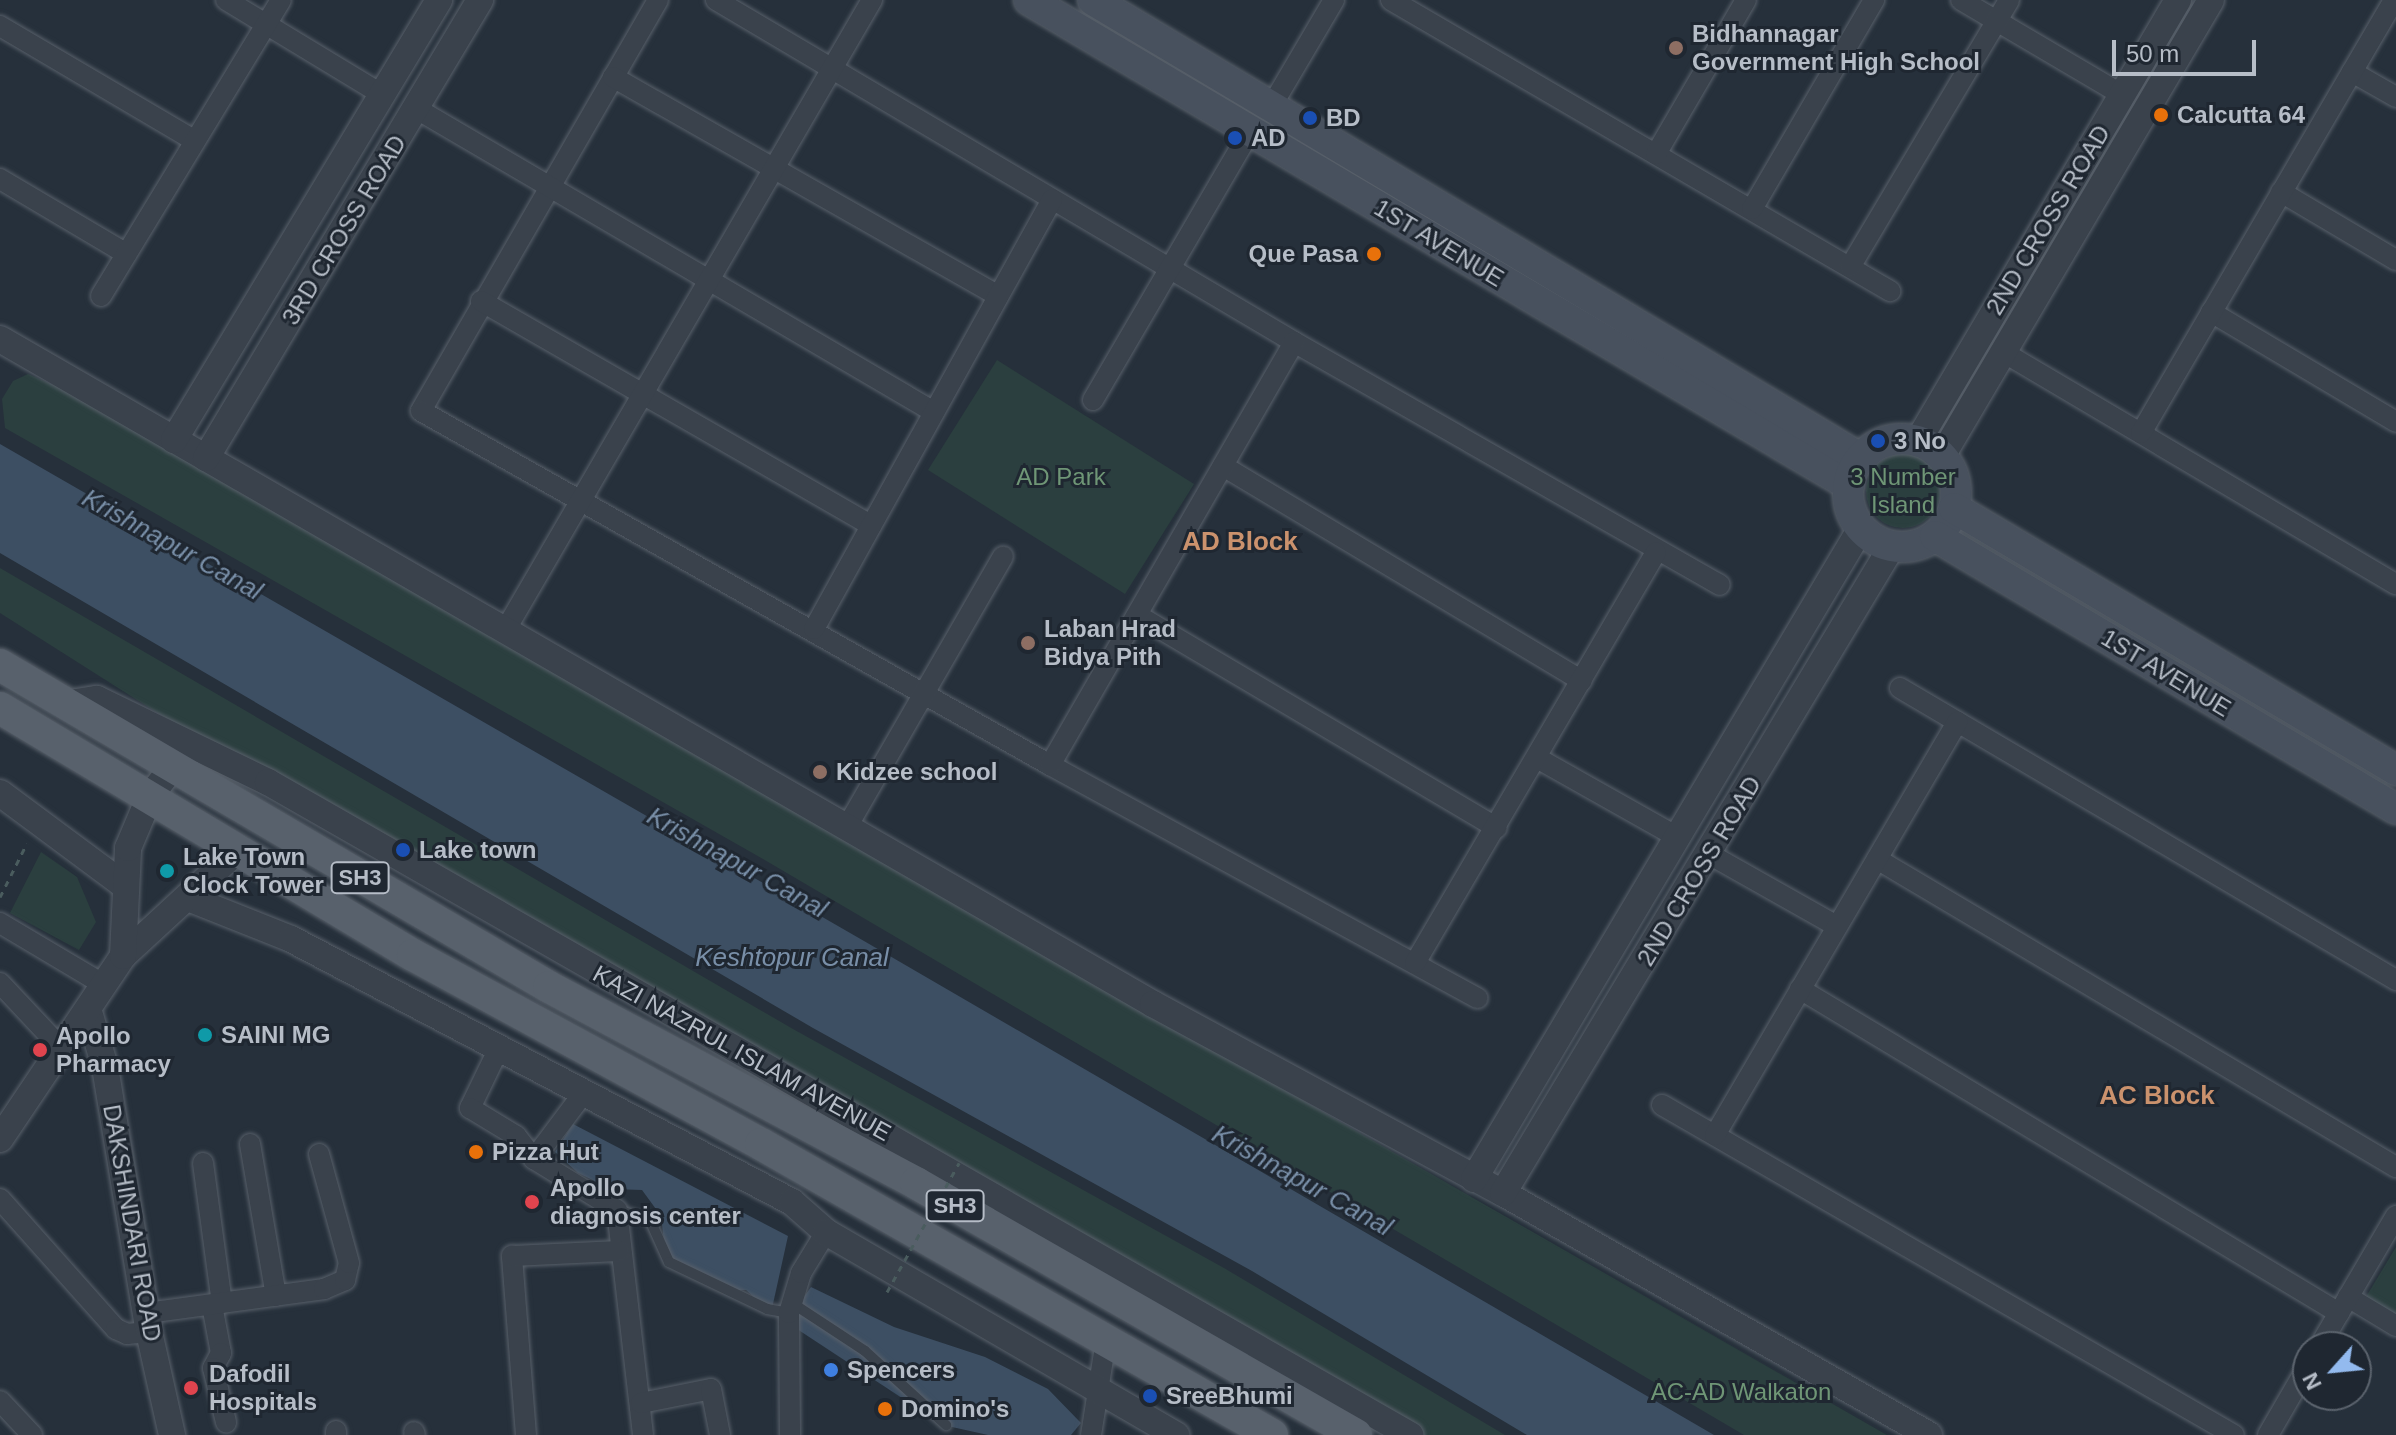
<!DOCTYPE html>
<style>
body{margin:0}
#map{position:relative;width:2396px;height:1435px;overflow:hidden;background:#26303b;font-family:Arial,sans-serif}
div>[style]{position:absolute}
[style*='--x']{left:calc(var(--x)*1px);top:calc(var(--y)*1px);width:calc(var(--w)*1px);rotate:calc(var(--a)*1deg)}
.green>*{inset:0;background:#2b3f3f}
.round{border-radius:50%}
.water>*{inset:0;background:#3d4f63}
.path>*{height:3px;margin-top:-1.5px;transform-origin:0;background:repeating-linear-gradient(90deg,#4a5c5e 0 6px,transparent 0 12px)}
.roads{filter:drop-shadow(0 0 2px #58606a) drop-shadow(0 0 2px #58606a)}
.service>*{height:10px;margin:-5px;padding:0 5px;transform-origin:5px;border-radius:5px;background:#3a424c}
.minor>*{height:20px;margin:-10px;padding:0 10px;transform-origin:10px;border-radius:10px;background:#3a424c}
.tertiary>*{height:26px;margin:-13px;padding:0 13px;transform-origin:13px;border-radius:13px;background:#3a424c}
.secondary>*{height:30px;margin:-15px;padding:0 15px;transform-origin:15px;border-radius:15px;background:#48515e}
.secondary>.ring{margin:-15px;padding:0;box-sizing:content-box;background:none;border:30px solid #48515e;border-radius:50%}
.primary>*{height:32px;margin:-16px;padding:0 16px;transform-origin:16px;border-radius:16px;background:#58616c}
.path-bridge>*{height:3px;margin-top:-1.5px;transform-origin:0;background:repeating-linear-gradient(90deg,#4a5c5e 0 6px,transparent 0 12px)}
.dots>*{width:22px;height:22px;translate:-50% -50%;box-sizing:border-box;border:4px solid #1f2731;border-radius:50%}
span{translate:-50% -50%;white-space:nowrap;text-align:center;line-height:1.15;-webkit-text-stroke:6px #1f2731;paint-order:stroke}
.shield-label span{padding:2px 6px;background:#1f2731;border:2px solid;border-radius:6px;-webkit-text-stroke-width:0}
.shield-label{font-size:22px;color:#b6bdc7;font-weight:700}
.poi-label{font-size:24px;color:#b6bdc7;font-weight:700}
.left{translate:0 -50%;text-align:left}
.right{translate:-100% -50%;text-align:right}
.street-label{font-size:24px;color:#b6bdc7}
.park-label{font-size:24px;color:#6f9676}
.neighbourhood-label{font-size:26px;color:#cb926d;font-weight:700}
.water-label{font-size:26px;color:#798fa8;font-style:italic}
.north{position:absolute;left:2292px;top:1331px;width:80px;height:80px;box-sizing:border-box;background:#1f2731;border:2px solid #5b636d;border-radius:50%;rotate:243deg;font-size:22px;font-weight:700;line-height:32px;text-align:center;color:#b6bdc7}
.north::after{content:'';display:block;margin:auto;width:28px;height:36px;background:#93baee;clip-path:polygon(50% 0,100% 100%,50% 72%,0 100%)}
.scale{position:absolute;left:2112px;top:40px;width:144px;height:36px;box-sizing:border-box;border:4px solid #b6bdc7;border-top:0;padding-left:10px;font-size:24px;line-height:28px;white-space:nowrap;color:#b6bdc7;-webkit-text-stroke:6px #1f2731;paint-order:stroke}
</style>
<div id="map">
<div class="green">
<i style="clip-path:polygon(997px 360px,1194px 484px,1125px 594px,928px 470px)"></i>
<i style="clip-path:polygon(28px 374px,58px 387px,1887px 1435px,1744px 1435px,763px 859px,5px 428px,2px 399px,13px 381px)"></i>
<i class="round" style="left:1866px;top:454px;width:74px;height:74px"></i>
<i style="clip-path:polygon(0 568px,793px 1029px,1224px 1268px,1505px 1435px,1400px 1435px,156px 712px,0 613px)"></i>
<i style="clip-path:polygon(41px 852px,77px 877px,96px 922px,79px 950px,10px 913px)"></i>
<i style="clip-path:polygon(2396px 1247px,2396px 1326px,2361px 1305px)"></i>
</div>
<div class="water">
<i style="clip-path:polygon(0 444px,864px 941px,1714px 1435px,1527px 1435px,1252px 1271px,813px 1028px,0 553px)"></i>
<i style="clip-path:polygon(573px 1124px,788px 1236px,771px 1313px,746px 1290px,734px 1290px,666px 1259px,661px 1216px,642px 1190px,611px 1189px,578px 1173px,555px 1152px)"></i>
<i style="clip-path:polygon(811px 1287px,894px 1327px,985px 1357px,1048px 1389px,1081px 1423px,1071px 1435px,988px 1435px,943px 1425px,797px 1329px,798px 1305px)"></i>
</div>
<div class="path">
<i style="--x:0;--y:897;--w:60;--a:-63.4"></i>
</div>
<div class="roads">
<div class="service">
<i style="--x:617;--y:1210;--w:34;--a:17"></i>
<i style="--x:650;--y:1220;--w:46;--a:65.7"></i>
<i style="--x:669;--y:1262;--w:109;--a:25.6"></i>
<i style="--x:767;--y:1309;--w:22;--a:10"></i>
<i style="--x:792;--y:1303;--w:87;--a:33.3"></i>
<i style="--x:865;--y:1351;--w:110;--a:42.4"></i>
</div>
<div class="minor">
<i style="--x:226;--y:0;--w:184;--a:31.2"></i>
<i style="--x:658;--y:0;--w:474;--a:120"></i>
<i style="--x:421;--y:411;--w:722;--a:29.37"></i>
<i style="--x:1050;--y:765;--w:487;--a:28.6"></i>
<i style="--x:716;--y:0;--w:672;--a:30.61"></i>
<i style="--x:1294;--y:342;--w:490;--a:29.7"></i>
<i style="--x:1391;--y:0;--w:578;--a:30.25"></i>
<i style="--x:1961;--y:0;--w:187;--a:30.5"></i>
<i style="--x:0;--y:26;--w:226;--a:30.5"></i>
<i style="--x:2352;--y:72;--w:51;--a:29.6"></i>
<i style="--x:613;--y:77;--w:443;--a:29.6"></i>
<i style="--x:1271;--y:107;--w:124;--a:-59.5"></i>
<i style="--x:417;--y:109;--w:599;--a:30.37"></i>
<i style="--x:1656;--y:154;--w:178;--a:-59.7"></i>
<i style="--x:0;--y:179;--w:147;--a:30.6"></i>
<i style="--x:2281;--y:192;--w:134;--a:30.6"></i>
<i style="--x:1752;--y:209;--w:242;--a:-59.7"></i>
<i style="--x:1850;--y:267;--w:311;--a:-59.2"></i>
<i style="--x:101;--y:296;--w:346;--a:-58.7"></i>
<i style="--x:481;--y:301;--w:450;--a:29.9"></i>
<i style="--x:2211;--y:312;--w:215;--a:30.7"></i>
<i style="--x:2003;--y:352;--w:456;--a:30.6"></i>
<i style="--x:1093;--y:400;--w:311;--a:-59.7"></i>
<i style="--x:2141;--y:433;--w:501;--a:-59.7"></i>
<i style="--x:1223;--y:466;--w:418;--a:30.9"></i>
<i style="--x:1137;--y:615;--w:418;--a:30.6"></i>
<i style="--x:506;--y:629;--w:728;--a:-59.81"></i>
<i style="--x:814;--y:629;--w:491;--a:-61"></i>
<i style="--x:1900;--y:688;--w:576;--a:30.49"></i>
<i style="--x:1537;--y:758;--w:161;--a:29.4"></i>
<i style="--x:1050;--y:765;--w:488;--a:-60"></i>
<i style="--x:848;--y:825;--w:310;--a:-60"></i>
<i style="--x:1709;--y:854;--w:147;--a:29.4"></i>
<i style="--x:1877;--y:859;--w:604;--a:30.69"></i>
<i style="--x:0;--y:923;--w:123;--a:30.7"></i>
<i style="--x:1415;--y:963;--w:476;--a:-59.6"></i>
<i style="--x:0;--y:983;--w:92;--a:46.8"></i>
<i style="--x:1800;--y:989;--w:629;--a:31.01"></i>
<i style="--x:500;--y:1046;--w:69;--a:115.8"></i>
<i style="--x:470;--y:1108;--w:54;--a:31.3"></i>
<i style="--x:516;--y:1136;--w:29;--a:52"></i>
<i style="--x:534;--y:1159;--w:97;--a:31.6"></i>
<i style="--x:617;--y:1210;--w:226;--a:83.4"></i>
<i style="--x:1662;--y:1105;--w:660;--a:29.98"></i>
<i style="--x:1715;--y:1135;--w:479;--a:-59.6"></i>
<i style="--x:250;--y:1144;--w:154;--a:80.3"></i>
<i style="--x:534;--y:1159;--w:85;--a:-53.1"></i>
<i style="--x:203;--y:1163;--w:141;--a:82.3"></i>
<i style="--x:0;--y:1199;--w:174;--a:48.3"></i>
<i style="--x:116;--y:1329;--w:12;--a:24"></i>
<i style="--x:127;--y:1334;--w:22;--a:-5"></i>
<i style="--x:2348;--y:1297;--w:56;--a:31.1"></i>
<i style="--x:212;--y:1305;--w:49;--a:79.4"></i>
<i style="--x:221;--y:1353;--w:17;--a:118"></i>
<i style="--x:213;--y:1368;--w:56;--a:76.5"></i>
<i style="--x:147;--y:1313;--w:179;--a:-7.7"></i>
<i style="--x:324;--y:1289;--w:23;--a:-23"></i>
<i style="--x:345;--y:1280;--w:17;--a:-77"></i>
<i style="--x:349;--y:1263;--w:113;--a:-105.4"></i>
<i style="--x:2319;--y:1347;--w:152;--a:-59.6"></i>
<i style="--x:0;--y:1401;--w:47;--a:46.7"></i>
<i style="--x:641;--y:1403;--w:71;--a:-11.3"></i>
<i style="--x:711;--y:1389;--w:47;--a:78.9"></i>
<i style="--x:336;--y:1431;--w:4;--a:90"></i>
<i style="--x:414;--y:1432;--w:3;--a:72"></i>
<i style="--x:526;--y:1435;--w:180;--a:-94.5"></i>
<i style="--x:512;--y:1256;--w:107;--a:-2.7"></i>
<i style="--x:790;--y:1435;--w:122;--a:-90.5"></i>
<i style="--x:789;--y:1313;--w:42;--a:-73.3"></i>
<i style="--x:801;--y:1273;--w:48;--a:-58.6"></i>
<i style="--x:1091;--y:1435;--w:96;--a:-81"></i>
<i style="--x:2268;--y:1435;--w:80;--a:-59.9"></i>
</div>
<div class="tertiary">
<i style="--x:0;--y:339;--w:1331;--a:29.97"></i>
<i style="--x:1153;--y:1004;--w:398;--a:28.4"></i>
<i style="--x:1503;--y:1193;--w:490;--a:29.6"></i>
<i style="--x:174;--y:440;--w:514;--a:-58.94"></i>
<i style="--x:1918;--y:441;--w:512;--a:-59.48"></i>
<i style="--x:1942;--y:456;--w:529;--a:-59.46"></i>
<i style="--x:206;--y:458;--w:534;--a:-59.11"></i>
<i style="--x:64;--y:704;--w:33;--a:-9"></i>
<i style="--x:97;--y:699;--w:190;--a:25.9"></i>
<i style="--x:268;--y:782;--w:1316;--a:29.76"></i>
<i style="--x:0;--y:793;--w:156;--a:36.6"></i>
<i style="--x:188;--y:898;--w:111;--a:21.7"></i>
<i style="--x:291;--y:939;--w:566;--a:27.7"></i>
<i style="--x:792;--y:1202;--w:45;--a:41.4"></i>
<i style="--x:826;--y:1232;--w:405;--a:30.1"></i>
<i style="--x:123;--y:956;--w:159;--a:-42.7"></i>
<i style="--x:89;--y:1012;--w:57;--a:73.8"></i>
<i style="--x:105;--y:1067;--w:269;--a:80.6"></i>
<i style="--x:149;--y:1332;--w:106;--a:77.4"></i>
<i style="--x:0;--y:1139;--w:220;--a:-56.1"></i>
<i style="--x:123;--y:956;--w:108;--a:-87.3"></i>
<i style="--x:128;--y:848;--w:56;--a:-67.1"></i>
<i style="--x:150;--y:796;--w:34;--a:-52"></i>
<i style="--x:1474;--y:1179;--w:757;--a:-59.27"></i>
<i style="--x:1503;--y:1193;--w:755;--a:-58.98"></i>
</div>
<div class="secondary">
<i style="--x:1029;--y:0;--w:953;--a:30.6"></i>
<i style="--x:1093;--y:0;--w:893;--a:30.84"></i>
<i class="ring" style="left:1848px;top:439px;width:78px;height:78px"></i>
<i style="--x:1954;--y:508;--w:514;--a:30.66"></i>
<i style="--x:1935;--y:536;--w:536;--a:30.63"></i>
</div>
<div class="primary">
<i style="--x:0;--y:665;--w:636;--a:30.39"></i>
<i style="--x:549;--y:987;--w:416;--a:28.1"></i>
<i style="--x:916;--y:1183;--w:507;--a:29.8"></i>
<i style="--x:0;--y:708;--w:481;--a:30.9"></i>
<i style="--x:413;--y:955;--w:396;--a:28.5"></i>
<i style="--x:761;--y:1144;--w:588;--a:29.66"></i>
</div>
</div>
<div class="path-bridge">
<i style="--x:887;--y:1292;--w:148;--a:-60.8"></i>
</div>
<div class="dots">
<i style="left:1676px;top:48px;background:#8d6e63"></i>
<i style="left:2161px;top:115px;background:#e8710a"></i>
<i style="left:1310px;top:118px;background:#1a4fb4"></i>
<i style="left:1235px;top:138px;background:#1a4fb4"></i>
<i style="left:1374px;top:254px;background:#e8710a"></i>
<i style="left:1878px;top:441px;background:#1a4fb4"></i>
<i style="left:1028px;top:643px;background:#8d6e63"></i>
<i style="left:820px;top:772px;background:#8d6e63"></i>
<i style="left:403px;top:850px;background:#1a4fb4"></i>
<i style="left:167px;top:871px;background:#0f9aa8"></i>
<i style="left:205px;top:1035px;background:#0f9aa8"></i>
<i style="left:40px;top:1050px;background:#e0444e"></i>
<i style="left:476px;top:1152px;background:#e8710a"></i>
<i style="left:532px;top:1202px;background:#e0444e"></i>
<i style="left:831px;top:1370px;background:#3f7fe0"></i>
<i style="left:191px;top:1388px;background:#e0444e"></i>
<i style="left:1150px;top:1396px;background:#1a4fb4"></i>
<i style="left:885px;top:1409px;background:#e8710a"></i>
</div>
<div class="shield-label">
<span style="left:360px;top:878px">SH3</span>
<span style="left:955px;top:1206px">SH3</span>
</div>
<div class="poi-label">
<span class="left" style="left:1692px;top:48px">Bidhannagar<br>Government High School</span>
<span class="left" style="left:2177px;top:115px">Calcutta 64</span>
<span class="left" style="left:1326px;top:118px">BD</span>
<span class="left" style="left:1251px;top:138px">AD</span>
<span class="right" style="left:1358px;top:254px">Que Pasa</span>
<span class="left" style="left:1894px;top:441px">3 No</span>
<span class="left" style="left:1044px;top:643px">Laban Hrad<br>Bidya Pith</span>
<span class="left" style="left:836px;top:772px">Kidzee school</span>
<span class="left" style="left:419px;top:850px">Lake town</span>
<span class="left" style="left:183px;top:871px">Lake Town<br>Clock Tower</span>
<span class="left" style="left:221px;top:1035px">SAINI MG</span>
<span class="left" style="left:56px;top:1050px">Apollo<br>Pharmacy</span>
<span class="left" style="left:492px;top:1152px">Pizza Hut</span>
<span class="left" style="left:550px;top:1202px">Apollo<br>diagnosis center</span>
<span class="left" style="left:847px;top:1370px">Spencers</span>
<span class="left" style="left:209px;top:1388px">Dafodil<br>Hospitals</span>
<span class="left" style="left:1166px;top:1396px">SreeBhumi</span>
<span class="left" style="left:901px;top:1409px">Domino's</span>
</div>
<div class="street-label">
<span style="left:2048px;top:220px;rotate:-59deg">2ND CROSS ROAD</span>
<span style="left:344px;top:230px;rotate:-59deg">3RD CROSS ROAD</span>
<span style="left:1439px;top:243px;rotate:31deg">1ST AVENUE</span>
<span style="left:2166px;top:673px;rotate:31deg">1ST AVENUE</span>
<span style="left:1699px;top:871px;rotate:-59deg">2ND CROSS ROAD</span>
<span style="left:742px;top:1053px;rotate:29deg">KAZI NAZRUL ISLAM AVENUE</span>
<span style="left:132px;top:1223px;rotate:80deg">DAKSHINDARI ROAD</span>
</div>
<div class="park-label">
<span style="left:1061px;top:477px">AD Park</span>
<span style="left:1903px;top:491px">3 Number<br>Island</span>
<span style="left:1741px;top:1392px">AC-AD Walkaton</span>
</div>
<div class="neighbourhood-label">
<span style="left:1240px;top:542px">AD Block</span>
<span style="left:2157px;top:1096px">AC Block</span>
</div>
<div class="water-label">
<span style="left:172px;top:545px;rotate:29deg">Krishnapur Canal</span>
<span style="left:737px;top:863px;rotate:29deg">Krishnapur Canal</span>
<span style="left:792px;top:958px">Keshtopur Canal</span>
<span style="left:1302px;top:1181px;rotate:29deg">Krishnapur Canal</span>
</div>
<div class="north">N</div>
<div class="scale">50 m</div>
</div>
